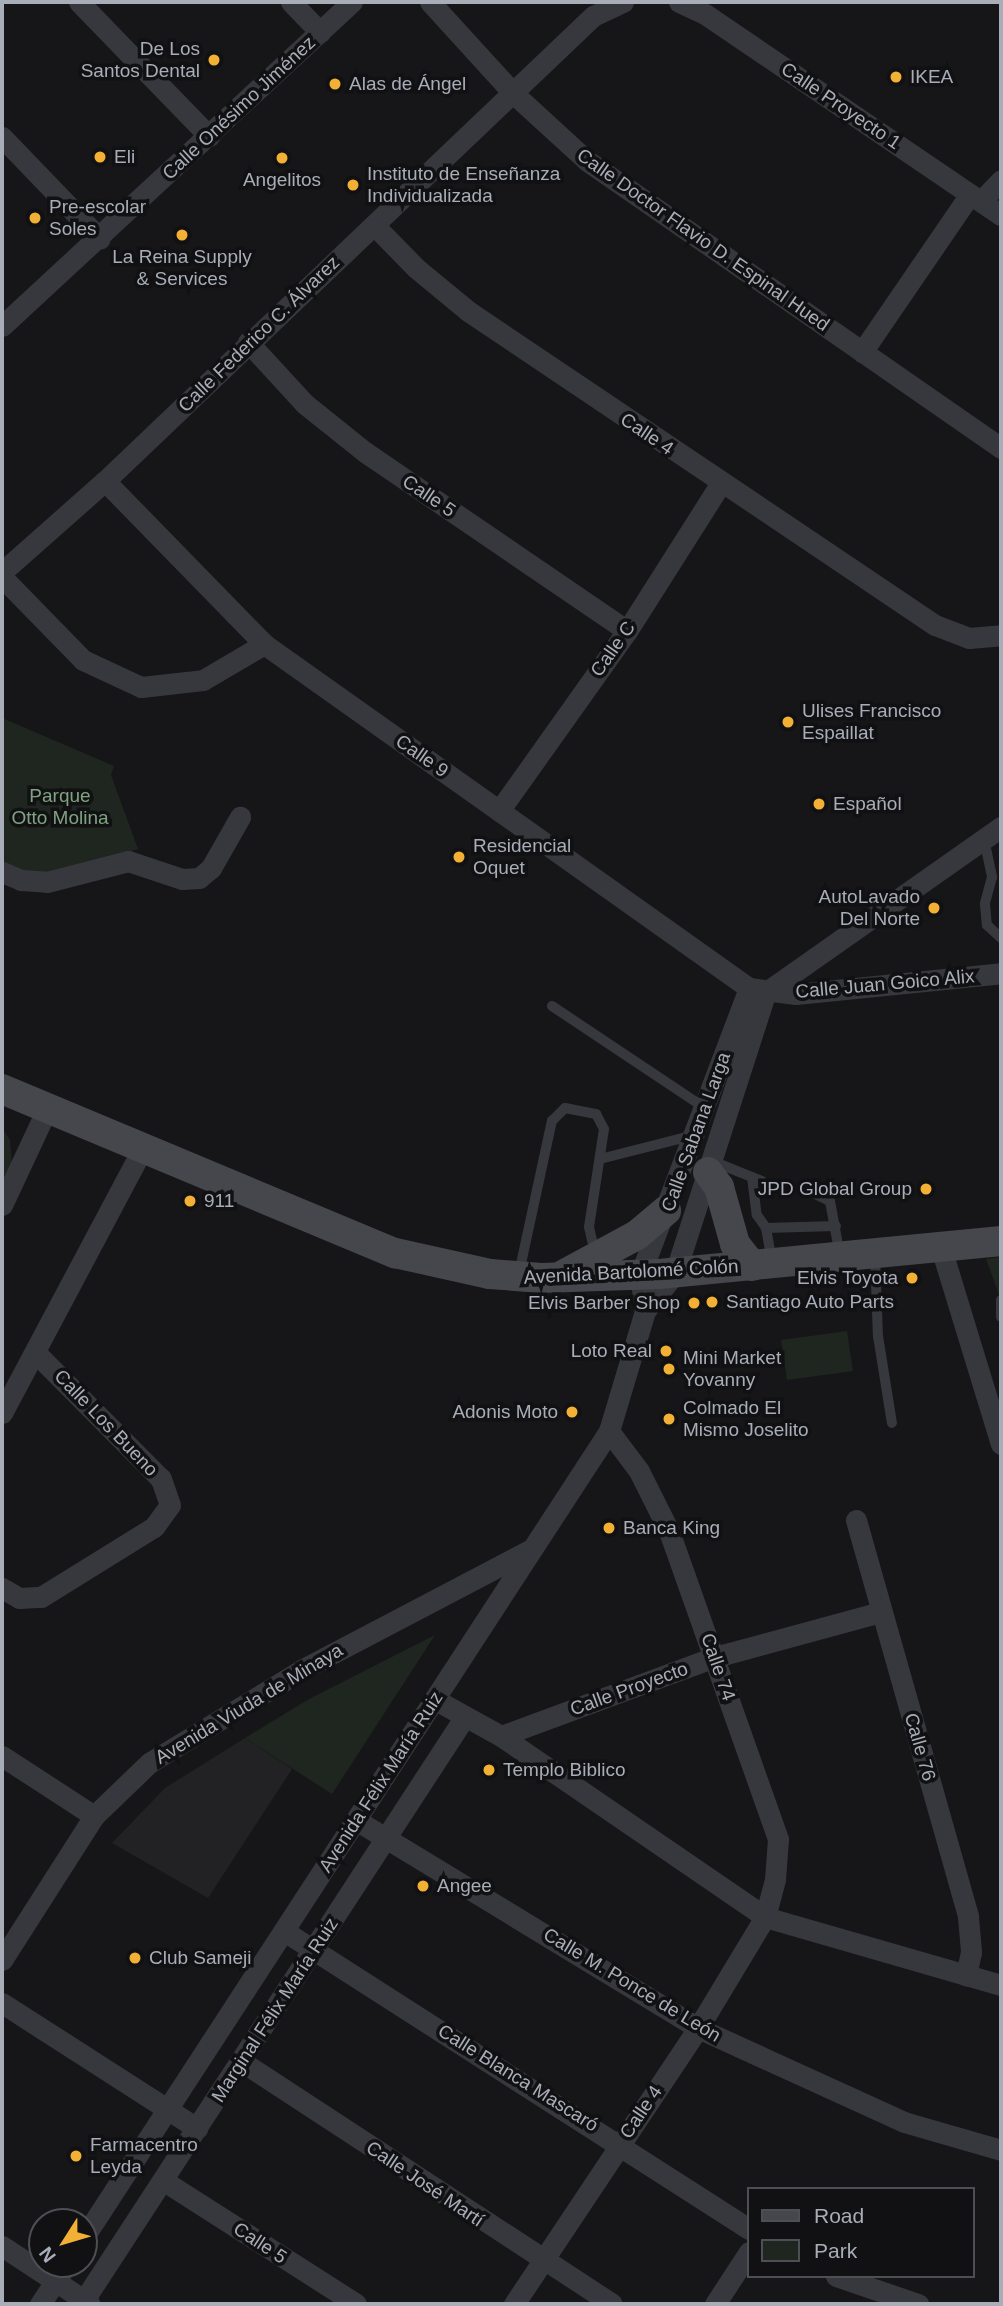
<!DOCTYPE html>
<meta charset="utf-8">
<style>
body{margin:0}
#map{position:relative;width:1003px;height:2306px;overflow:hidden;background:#161618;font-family:Arial,sans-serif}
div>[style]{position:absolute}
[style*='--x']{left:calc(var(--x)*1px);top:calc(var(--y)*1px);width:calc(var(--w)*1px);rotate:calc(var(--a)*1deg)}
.built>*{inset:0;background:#222225}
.green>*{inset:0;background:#1e261f}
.service>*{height:10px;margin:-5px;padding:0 5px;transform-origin:5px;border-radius:5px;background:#37383d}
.minor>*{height:21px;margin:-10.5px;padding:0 10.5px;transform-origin:10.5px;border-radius:10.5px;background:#37383d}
.secondary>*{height:30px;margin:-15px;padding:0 15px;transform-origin:15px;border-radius:15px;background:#45474d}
.dots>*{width:19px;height:19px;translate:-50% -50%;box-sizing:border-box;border:4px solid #111113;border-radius:50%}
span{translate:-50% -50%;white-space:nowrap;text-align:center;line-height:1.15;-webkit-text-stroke:7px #111113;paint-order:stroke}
.poi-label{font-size:19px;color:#a8adb8}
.right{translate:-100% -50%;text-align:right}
.left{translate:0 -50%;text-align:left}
.street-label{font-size:19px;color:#a8adb8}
.park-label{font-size:19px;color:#7fa381}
.frame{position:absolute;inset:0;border:4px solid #a8adb8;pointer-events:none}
.legend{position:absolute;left:747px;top:2187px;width:228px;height:91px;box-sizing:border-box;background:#111113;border:2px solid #4d4f55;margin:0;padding:9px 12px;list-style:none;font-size:21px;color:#a8adb8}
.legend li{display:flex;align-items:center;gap:14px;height:35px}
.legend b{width:35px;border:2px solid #4d4f55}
.north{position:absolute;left:28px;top:2208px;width:70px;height:70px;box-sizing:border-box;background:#111113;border:2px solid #4d4f55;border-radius:50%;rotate:233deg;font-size:19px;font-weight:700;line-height:28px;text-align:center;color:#a8adb8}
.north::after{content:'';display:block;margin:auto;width:24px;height:32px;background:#f2b134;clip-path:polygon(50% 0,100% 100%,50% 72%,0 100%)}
</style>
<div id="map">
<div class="built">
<i style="clip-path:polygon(245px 1738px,292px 1769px,208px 1898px,112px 1843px,165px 1788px)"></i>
</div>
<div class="green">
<i style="clip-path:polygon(2px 718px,114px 766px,111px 775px,138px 849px,36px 877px,2px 867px)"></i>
<i style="clip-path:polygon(2px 1128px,10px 1140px,12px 1165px,2px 1185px)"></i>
<i style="clip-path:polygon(1001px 1257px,1001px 1300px,986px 1259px)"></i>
<i style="clip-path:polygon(847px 1331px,853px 1371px,787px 1380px,781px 1340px)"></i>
<i style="clip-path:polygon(435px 1635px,332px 1794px,245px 1738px,309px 1699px)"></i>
</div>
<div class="service">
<i style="--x:984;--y:839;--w:39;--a:78"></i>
<i style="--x:992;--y:877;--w:28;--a:105"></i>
<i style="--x:985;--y:904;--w:21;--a:85"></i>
<i style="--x:987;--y:925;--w:19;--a:43"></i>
<i style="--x:552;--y:1006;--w:184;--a:33.7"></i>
<i style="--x:600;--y:1159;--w:97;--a:-14.3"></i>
<i style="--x:712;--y:1161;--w:54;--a:21.8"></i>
<i style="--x:752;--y:1177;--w:38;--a:83"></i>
<i style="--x:757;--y:1215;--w:16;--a:55"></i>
<i style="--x:766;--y:1228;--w:35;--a:80"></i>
<i style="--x:807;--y:1190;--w:25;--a:26"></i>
<i style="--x:830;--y:1201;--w:56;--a:79.7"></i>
<i style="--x:766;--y:1228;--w:70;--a:-1.6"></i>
<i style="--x:875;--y:1256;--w:80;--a:87.9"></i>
<i style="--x:878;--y:1336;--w:88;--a:80.9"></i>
<i style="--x:519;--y:1273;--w:156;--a:-77.8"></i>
<i style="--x:552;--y:1121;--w:18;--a:-45"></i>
<i style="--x:565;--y:1108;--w:32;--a:11"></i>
<i style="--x:596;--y:1114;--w:17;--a:62"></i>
<i style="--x:604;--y:1129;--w:99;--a:98.7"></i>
<i style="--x:589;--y:1227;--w:28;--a:77"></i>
<i style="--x:1001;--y:1300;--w:17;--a:90"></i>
</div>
<div class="minor">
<i style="--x:79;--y:2;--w:187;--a:45.9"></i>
<i style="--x:291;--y:2;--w:42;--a:46"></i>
<i style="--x:430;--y:2;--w:123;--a:47.6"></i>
<i style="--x:513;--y:93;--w:99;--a:42.5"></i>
<i style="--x:586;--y:160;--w:505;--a:34.76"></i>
<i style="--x:679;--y:2;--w:29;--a:25"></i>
<i style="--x:705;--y:14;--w:358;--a:34.2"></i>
<i style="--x:2;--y:137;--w:141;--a:46.1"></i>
<i style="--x:981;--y:201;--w:29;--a:-46"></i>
<i style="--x:374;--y:225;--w:60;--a:45.7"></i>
<i style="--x:416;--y:268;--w:67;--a:39.6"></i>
<i style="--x:468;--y:311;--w:563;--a:33.92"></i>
<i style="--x:935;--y:625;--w:36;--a:21"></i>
<i style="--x:969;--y:638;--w:32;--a:-5"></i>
<i style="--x:2;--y:326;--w:477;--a:-42.8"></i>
<i style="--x:248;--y:342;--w:84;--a:47.4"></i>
<i style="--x:305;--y:404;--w:77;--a:38.7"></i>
<i style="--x:365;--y:452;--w:317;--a:34.3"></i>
<i style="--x:862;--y:352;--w:191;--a:-55.6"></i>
<i style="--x:105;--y:481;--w:228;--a:45.7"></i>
<i style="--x:264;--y:644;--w:595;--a:35.35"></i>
<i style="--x:749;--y:988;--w:47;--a:7.3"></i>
<i style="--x:796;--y:994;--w:206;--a:-5.8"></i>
<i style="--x:2;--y:572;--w:137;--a:-41.5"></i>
<i style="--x:105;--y:481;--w:674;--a:-43.62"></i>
<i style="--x:593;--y:16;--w:33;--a:-25"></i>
<i style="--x:2;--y:577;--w:116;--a:45.7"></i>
<i style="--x:83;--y:660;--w:64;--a:25"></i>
<i style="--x:141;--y:687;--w:62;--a:-6.4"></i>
<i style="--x:203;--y:680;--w:71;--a:-30.5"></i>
<i style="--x:499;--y:811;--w:221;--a:-54.6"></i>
<i style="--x:627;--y:631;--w:175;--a:-57.6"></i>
<i style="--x:2;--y:872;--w:21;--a:23"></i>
<i style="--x:21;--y:880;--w:26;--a:4"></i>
<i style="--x:47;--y:882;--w:84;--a:-14.5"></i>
<i style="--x:128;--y:861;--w:57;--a:18.4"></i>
<i style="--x:182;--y:879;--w:17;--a:-3"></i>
<i style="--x:199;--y:878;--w:16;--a:-40"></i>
<i style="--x:211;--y:868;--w:59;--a:-60.4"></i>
<i style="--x:769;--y:990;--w:284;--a:-35.1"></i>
<i style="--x:2;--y:1205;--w:106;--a:-64.9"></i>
<i style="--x:941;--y:1248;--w:205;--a:73"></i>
<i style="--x:645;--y:1311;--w:36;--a:-98"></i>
<i style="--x:640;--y:1275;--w:307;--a:-69.2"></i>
<i style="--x:2;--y:1413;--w:298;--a:-62"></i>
<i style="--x:856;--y:1520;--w:412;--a:74.2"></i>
<i style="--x:968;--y:1917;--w:35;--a:85"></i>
<i style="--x:971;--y:1952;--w:24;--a:102"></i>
<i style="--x:2;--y:1588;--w:20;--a:30"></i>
<i style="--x:19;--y:1598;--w:22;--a:-3"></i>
<i style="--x:41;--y:1597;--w:133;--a:-31.8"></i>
<i style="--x:154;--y:1527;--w:27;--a:-54"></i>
<i style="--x:170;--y:1505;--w:28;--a:-109"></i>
<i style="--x:161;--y:1479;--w:179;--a:-134.8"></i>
<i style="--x:434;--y:1699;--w:77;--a:28.9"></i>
<i style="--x:501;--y:1736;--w:320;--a:34.4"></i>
<i style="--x:765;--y:1917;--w:246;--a:16.1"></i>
<i style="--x:501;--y:1736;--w:228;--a:-20.3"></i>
<i style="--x:715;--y:1657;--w:172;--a:-15.2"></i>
<i style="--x:2;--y:1756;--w:110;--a:33.1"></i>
<i style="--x:356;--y:1820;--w:400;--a:31.3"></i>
<i style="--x:698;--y:2028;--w:226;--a:24.5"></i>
<i style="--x:904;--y:2122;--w:101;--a:16.1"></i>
<i style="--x:284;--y:1931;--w:552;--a:32.65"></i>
<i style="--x:2;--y:1960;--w:171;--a:-57.4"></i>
<i style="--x:94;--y:1816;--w:76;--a:-43.9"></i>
<i style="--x:149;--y:1763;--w:180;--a:-31.4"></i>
<i style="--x:303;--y:1669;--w:256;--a:-27.7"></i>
<i style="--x:2;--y:2003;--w:232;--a:32.7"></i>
<i style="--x:241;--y:2061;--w:443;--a:33.2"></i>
<i style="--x:164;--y:2181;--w:228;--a:32.6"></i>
<i style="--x:84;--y:2237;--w:962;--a:-56.92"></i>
<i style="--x:609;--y:1431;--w:125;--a:-73.3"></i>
<i style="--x:645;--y:1311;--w:48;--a:-51.7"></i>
<i style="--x:675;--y:1273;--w:296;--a:-72.1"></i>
<i style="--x:2;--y:2246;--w:105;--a:33.4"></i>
<i style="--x:836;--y:2276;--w:87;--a:18.9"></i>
<i style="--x:84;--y:2300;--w:695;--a:-56.86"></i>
<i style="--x:40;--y:2304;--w:48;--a:-56"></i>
<i style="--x:514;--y:2304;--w:332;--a:-56.3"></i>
<i style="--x:698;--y:2028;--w:130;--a:-58.9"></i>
<i style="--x:765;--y:1917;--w:39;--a:-75"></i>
<i style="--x:775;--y:1879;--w:40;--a:-85.7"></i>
<i style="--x:778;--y:1839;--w:327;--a:-109.5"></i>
<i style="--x:669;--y:1531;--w:67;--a:-116.6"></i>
<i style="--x:639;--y:1471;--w:50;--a:-126.9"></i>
<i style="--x:715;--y:2304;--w:62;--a:-56.8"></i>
</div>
<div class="secondary">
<i style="--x:2;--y:1089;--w:426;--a:22.7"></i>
<i style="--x:395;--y:1253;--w:97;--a:12.5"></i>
<i style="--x:490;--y:1274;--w:51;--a:4.5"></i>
<i style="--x:541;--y:1278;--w:118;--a:-1.9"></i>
<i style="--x:659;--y:1274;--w:344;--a:-5.5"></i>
<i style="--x:708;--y:1172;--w:19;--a:54"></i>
<i style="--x:719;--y:1187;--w:59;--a:74.3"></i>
<i style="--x:735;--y:1244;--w:28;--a:52"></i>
<i style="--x:563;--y:1275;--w:84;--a:-28.4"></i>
<i style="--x:637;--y:1235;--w:38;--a:-40"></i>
</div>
<div class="dots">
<i style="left:214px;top:60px;background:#f2b134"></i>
<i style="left:896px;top:77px;background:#f2b134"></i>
<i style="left:335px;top:84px;background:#f2b134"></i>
<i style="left:100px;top:157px;background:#f2b134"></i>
<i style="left:282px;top:158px;background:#f2b134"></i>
<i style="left:353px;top:185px;background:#f2b134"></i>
<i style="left:35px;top:218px;background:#f2b134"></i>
<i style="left:182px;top:235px;background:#f2b134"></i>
<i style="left:788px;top:722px;background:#f2b134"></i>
<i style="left:819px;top:804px;background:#f2b134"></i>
<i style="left:459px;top:857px;background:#f2b134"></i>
<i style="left:934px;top:908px;background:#f2b134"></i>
<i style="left:926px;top:1189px;background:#f2b134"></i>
<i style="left:190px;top:1201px;background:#f2b134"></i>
<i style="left:912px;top:1278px;background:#f2b134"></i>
<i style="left:712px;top:1302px;background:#f2b134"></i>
<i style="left:694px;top:1303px;background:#f2b134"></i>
<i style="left:666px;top:1351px;background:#f2b134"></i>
<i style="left:669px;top:1369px;background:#f2b134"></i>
<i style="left:572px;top:1412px;background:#f2b134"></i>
<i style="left:669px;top:1419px;background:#f2b134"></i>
<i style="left:609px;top:1528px;background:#f2b134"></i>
<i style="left:489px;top:1770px;background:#f2b134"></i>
<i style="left:423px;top:1886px;background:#f2b134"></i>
<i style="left:135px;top:1958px;background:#f2b134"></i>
<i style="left:76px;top:2156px;background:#f2b134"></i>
</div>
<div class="poi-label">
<span class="right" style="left:200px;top:60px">De Los<br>Santos Dental</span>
<span class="left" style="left:910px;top:77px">IKEA</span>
<span class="left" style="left:349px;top:84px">Alas de Ángel</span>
<span class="left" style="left:114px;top:157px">Eli</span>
<span class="left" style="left:367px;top:185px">Instituto de Enseñanza<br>Individualizada</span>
<span style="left:282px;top:180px">Angelitos</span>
<span class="left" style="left:49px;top:218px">Pre-escolar<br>Soles</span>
<span style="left:182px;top:268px">La Reina Supply<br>&amp; Services</span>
<span class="left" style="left:802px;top:722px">Ulises Francisco<br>Espaillat</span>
<span class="left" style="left:833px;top:804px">Español</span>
<span class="left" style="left:473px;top:857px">Residencial<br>Oquet</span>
<span class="right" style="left:920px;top:908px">AutoLavado<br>Del Norte</span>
<span class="right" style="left:912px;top:1189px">JPD Global Group</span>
<span class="left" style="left:204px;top:1201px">911</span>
<span class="right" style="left:898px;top:1278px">Elvis Toyota</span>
<span class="left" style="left:726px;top:1302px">Santiago Auto Parts</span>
<span class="right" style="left:680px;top:1303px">Elvis Barber Shop</span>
<span class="right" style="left:652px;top:1351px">Loto Real</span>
<span class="left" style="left:683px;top:1369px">Mini Market<br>Yovanny</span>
<span class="left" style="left:683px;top:1419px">Colmado El<br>Mismo Joselito</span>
<span class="right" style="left:558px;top:1412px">Adonis Moto</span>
<span class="left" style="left:623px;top:1528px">Banca King</span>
<span class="left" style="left:503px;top:1770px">Templo Biblico</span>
<span class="left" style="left:437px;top:1886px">Angee</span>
<span class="left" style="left:149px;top:1958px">Club Sameji</span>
<span class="left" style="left:90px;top:2156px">Farmacentro<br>Leyda</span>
</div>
<div class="street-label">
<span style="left:841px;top:106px;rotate:34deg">Calle Proyecto 1</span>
<span style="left:239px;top:108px;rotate:-43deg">Calle Onésimo Jiménez</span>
<span style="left:703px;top:240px;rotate:35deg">Calle Doctor Flavio D. Espinal Hued</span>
<span style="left:259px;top:334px;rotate:-44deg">Calle Federico C. Álvarez</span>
<span style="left:647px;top:434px;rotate:34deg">Calle 4</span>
<span style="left:429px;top:496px;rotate:34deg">Calle 5</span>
<span style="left:613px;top:649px;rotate:-55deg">Calle C</span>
<span style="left:422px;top:756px;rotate:35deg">Calle 9</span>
<span style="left:885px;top:984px;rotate:-5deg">Calle Juan Goico Alix</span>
<span style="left:696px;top:1132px;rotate:-70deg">Calle Sabana Larga</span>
<span style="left:631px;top:1272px;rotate:-3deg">Avenida Bartolomé Colón</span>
<span style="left:106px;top:1423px;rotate:46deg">Calle Los Bueno</span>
<span style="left:718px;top:1667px;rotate:71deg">Calle 74</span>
<span style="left:629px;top:1689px;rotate:-20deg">Calle Proyecto</span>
<span style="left:249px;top:1704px;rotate:-31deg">Avenida Viuda de Minaya</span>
<span style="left:920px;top:1747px;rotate:74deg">Calle 76</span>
<span style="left:381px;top:1782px;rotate:-57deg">Avenida Félix María Ruiz</span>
<span style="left:632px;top:1985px;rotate:31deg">Calle M. Ponce de León</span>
<span style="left:275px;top:2010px;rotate:-57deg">Marginal Félix María Ruiz</span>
<span style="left:518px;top:2078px;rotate:32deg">Calle Blanca Mascaró</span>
<span style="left:641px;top:2112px;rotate:-56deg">Calle 4</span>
<span style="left:425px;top:2184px;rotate:34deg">Calle José Martí</span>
<span style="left:260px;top:2243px;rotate:33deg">Calle 5</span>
</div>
<div class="park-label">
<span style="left:60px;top:807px">Parque<br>Otto Molina</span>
</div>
<div class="frame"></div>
<ul class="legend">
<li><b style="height:9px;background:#45474d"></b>Road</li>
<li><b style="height:19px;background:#1e261f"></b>Park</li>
</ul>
<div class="north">N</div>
</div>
